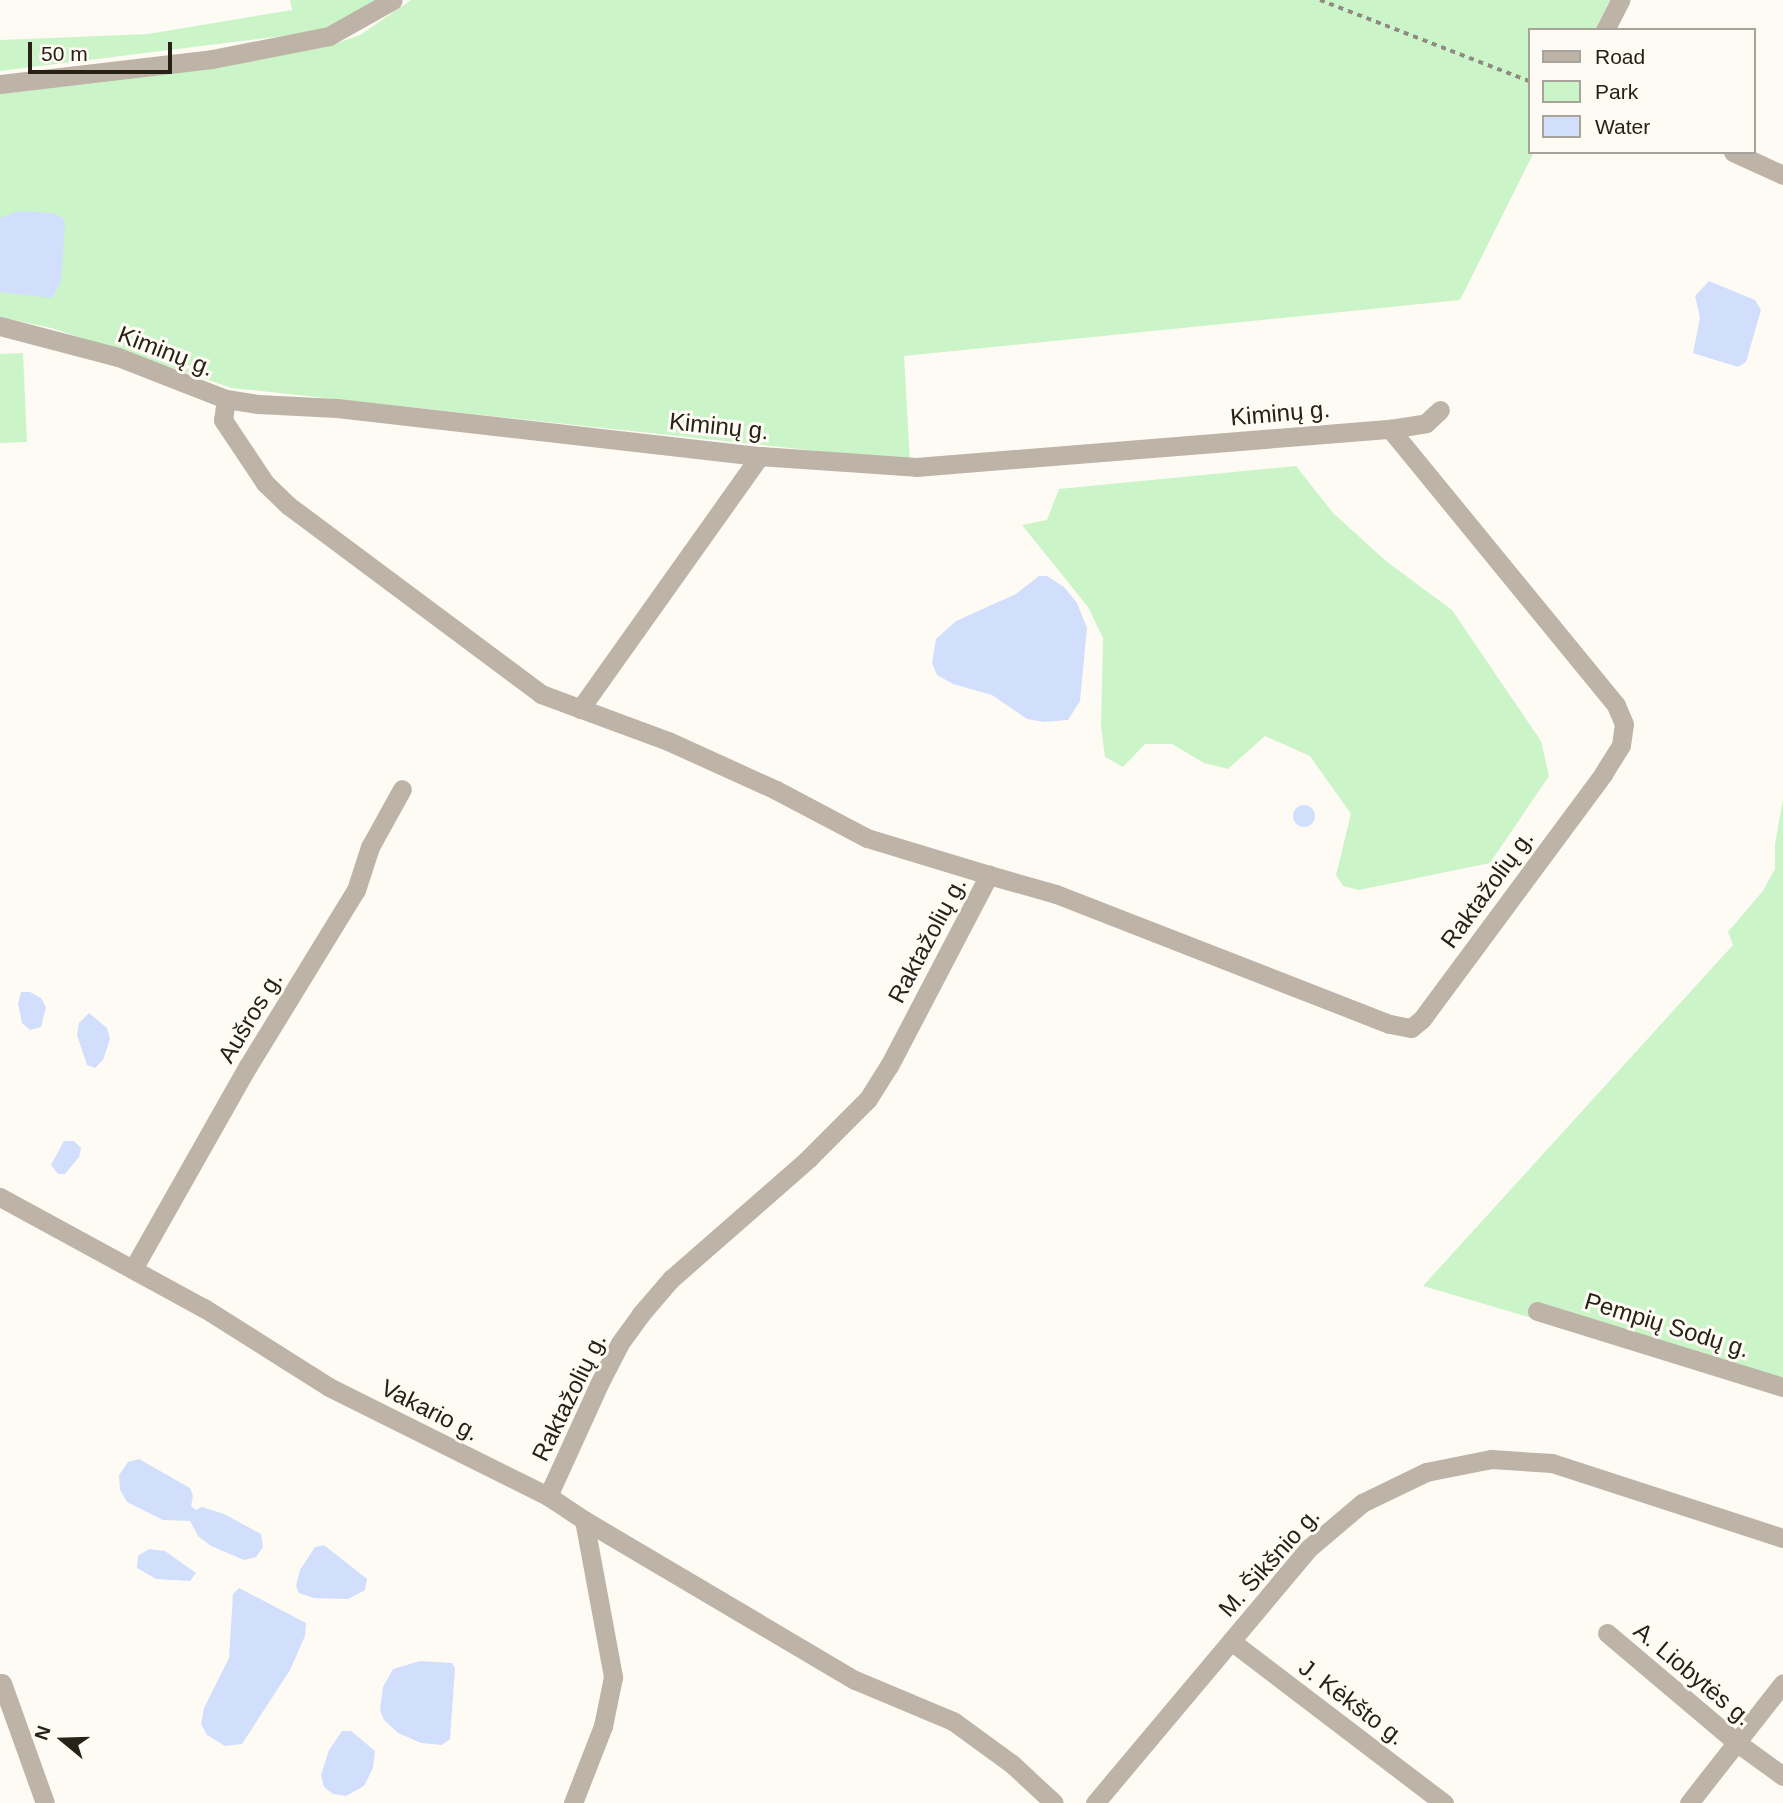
<!DOCTYPE html>
<meta charset="utf-8">
<style>
body{margin:0}
#map{position:relative;width:1783px;height:1803px;overflow:hidden;background:#fefbf5;font-family:Helvetica,sans-serif}
div>[style]{position:absolute}
[style*='--x']{left:calc(var(--x)*1px);top:calc(var(--y)*1px);width:calc(var(--w)*1px);rotate:calc(var(--a)*1deg)}
.green>*{inset:0;background:#cbf4c8}
.water>*{inset:0;background:#d1dffc}
.round{border-radius:50%}
.path>*{height:3.5px;margin-top:-1.75px;transform-origin:0;background:repeating-linear-gradient(90deg,#908b82 0 5px,transparent 0 10px)}
.street>*{height:19px;margin:-9.5px;padding:0 9.5px;transform-origin:9.5px;border-radius:9.5px;background:#bdb3a7}
span{translate:-50% -50%;white-space:nowrap;text-align:center;line-height:1.15;-webkit-text-stroke:6px #fefbf5;paint-order:stroke}
.street-label{font-size:24px;color:#282216}
.legend{position:absolute;left:1528px;top:28px;width:228px;height:126px;box-sizing:border-box;background:#fefbf5;border:2px solid #a8a49c;margin:0;padding:9px 12px;list-style:none;font-size:21px;color:#282216}
.legend li{display:flex;align-items:center;gap:14px;height:35px}
.legend b{width:35px;border:2px solid #a8a49c}
.north{position:absolute;left:28px;top:1705px;width:70px;height:70px;-webkit-text-stroke:5px #fefbf5;paint-order:stroke;rotate:289deg;font-size:19px;font-weight:700;line-height:28px;text-align:center;color:#282216}
.north::after{content:'';display:block;margin:auto;width:24px;height:32px;background:#282216;clip-path:polygon(50% 0,100% 100%,50% 72%,0 100%)}
.scale{position:absolute;left:28px;top:42px;width:144px;height:32px;box-sizing:border-box;border:4px solid #282216;border-top:0;padding-left:9px;font-size:21px;line-height:24px;white-space:nowrap;color:#282216;-webkit-text-stroke:5px #fefbf5;paint-order:stroke}
</style>
<div id="map">
<div class="green">
<i style="clip-path:polygon(290px 0,378px 0,345px 21px,314px 32px,0 71px,0 40px,148px 34px,292px 10px)"></i>
<i style="clip-path:polygon(411px 0,1610px 0,1595px 30px,1529px 30px,1529px 152px,1534px 152px,1460px 300px,904px 356px,910px 461px,232px 388px,51px 328px,0 317px,0 94px,198px 68px,326px 47px,360px 35px)"></i>
<i style="clip-path:polygon(23px 353px,27px 442px,0 443px,0 354px)"></i>
<i style="clip-path:polygon(1296px 466px,1333px 513px,1386px 561px,1452px 610px,1541px 741px,1549px 776px,1490px 863px,1359px 890px,1343px 886px,1336px 875px,1351px 814px,1310px 756px,1265px 736px,1228px 769px,1204px 763px,1172px 744px,1145px 744px,1123px 767px,1105px 757px,1101px 727px,1103px 638px,1088px 607px,1022px 525px,1047px 520px,1059px 489px)"></i>
<i style="clip-path:polygon(1783px 799px,1783px 1392px,1423px 1286px,1733px 945px,1728px 932px,1762px 892px,1775px 869px,1775px 844px)"></i>
</div>
<div class="water">
<i style="clip-path:polygon(18px 211px,52px 213px,63px 218px,65px 225px,61px 281px,52px 298px,0 292px,0 218px)"></i>
<i style="clip-path:polygon(1709px 281px,1755px 300px,1761px 310px,1746px 362px,1738px 367px,1693px 353px,1700px 318px,1695px 296px)"></i>
<i style="clip-path:polygon(1039px 576px,1047px 576px,1064px 587px,1077px 603px,1087px 628px,1080px 701px,1068px 720px,1044px 722px,1027px 719px,992px 695px,953px 684px,937px 675px,932px 663px,936px 639px,956px 621px,1016px 594px)"></i>
<i class="round" style="left:1293px;top:805px;width:22px;height:22px"></i>
<i style="clip-path:polygon(21px 992px,30px 992px,41px 998px,46px 1007px,41px 1027px,30px 1030px,22px 1023px,18px 1004px)"></i>
<i style="clip-path:polygon(89px 1013px,107px 1028px,110px 1039px,103px 1060px,95px 1068px,87px 1065px,77px 1035px,79px 1023px)"></i>
<i style="clip-path:polygon(64px 1141px,74px 1141px,81px 1148px,79px 1157px,65px 1174px,58px 1174px,51px 1165px)"></i>
<i style="clip-path:polygon(139px 1459px,190px 1488px,193px 1496px,191px 1506px,196px 1510px,202px 1507px,224px 1514px,261px 1534px,263px 1547px,256px 1557px,244px 1560px,211px 1546px,198px 1536px,190px 1521px,163px 1520px,127px 1502px,120px 1490px,119px 1475px,128px 1462px)"></i>
<i style="clip-path:polygon(324px 1545px,367px 1579px,365px 1590px,348px 1599px,314px 1598px,299px 1593px,296px 1586px,300px 1570px,315px 1547px)"></i>
<i style="clip-path:polygon(149px 1549px,165px 1551px,196px 1573px,190px 1581px,156px 1579px,137px 1568px,138px 1556px)"></i>
<i style="clip-path:polygon(239px 1588px,306px 1623px,305px 1636px,290px 1670px,242px 1744px,225px 1746px,207px 1735px,201px 1724px,204px 1708px,229px 1658px,233px 1594px)"></i>
<i style="clip-path:polygon(420px 1661px,452px 1663px,455px 1668px,450px 1739px,442px 1745px,421px 1743px,398px 1733px,384px 1720px,380px 1710px,383px 1687px,393px 1669px)"></i>
<i style="clip-path:polygon(342px 1731px,351px 1731px,375px 1751px,373px 1768px,364px 1786px,346px 1796px,333px 1794px,324px 1787px,321px 1775px,329px 1750px)"></i>
</div>
<div class="path">
<i style="--x:1320;--y:0;--w:224;--a:21.2"></i>
</div>
<div class="street">
<i style="--x:1605;--y:30;--w:34;--a:-63"></i>
<i style="--x:0;--y:84;--w:213;--a:-6.7"></i>
<i style="--x:212;--y:59;--w:119;--a:-11.1"></i>
<i style="--x:329;--y:36;--w:73;--a:-29.4"></i>
<i style="--x:1733;--y:152;--w:55;--a:24.7"></i>
<i style="--x:0;--y:326;--w:122;--a:14.7"></i>
<i style="--x:118;--y:357;--w:116;--a:21.3"></i>
<i style="--x:226;--y:399;--w:32;--a:9"></i>
<i style="--x:258;--y:404;--w:79;--a:2.9"></i>
<i style="--x:337;--y:408;--w:426;--a:6.5"></i>
<i style="--x:760;--y:456;--w:156;--a:4"></i>
<i style="--x:916;--y:467;--w:476;--a:-4.6"></i>
<i style="--x:1390;--y:429;--w:36;--a:-9"></i>
<i style="--x:1426;--y:423;--w:19;--a:-43"></i>
<i style="--x:226;--y:399;--w:21;--a:98"></i>
<i style="--x:223;--y:420;--w:76;--a:56.3"></i>
<i style="--x:265;--y:483;--w:33;--a:44"></i>
<i style="--x:289;--y:506;--w:314;--a:36.7"></i>
<i style="--x:541;--y:694;--w:135;--a:20.3"></i>
<i style="--x:668;--y:741;--w:119;--a:24.4"></i>
<i style="--x:776;--y:790;--w:103;--a:27.8"></i>
<i style="--x:867;--y:838;--w:127;--a:16.9"></i>
<i style="--x:580;--y:709;--w:310;--a:-54.6"></i>
<i style="--x:0;--y:1197;--w:232;--a:28.6"></i>
<i style="--x:204;--y:1308;--w:148;--a:32.3"></i>
<i style="--x:329;--y:1387;--w:245;--a:26.5"></i>
<i style="--x:548;--y:1496;--w:43;--a:33.7"></i>
<i style="--x:584;--y:1520;--w:160;--a:79.5"></i>
<i style="--x:613;--y:1677;--w:50;--a:101.5"></i>
<i style="--x:603;--y:1726;--w:83;--a:111.3"></i>
<i style="--x:133;--y:1269;--w:233;--a:-60.5"></i>
<i style="--x:248;--y:1066;--w:206;--a:-58.5"></i>
<i style="--x:356;--y:890;--w:45;--a:-72"></i>
<i style="--x:370;--y:847;--w:66;--a:-61.1"></i>
<i style="--x:1537;--y:1311;--w:257;--a:17.2"></i>
<i style="--x:548;--y:1496;--w:123;--a:-65.5"></i>
<i style="--x:599;--y:1384;--w:46;--a:-62.9"></i>
<i style="--x:620;--y:1343;--w:34;--a:-54"></i>
<i style="--x:640;--y:1315;--w:48;--a:-49.3"></i>
<i style="--x:671;--y:1279;--w:184;--a:-41.2"></i>
<i style="--x:809;--y:1158;--w:83;--a:-45"></i>
<i style="--x:868;--y:1099;--w:39;--a:-58"></i>
<i style="--x:889;--y:1066;--w:216;--a:-62.4"></i>
<i style="--x:989;--y:875;--w:70;--a:15.8"></i>
<i style="--x:1056;--y:894;--w:358;--a:21.3"></i>
<i style="--x:1390;--y:1024;--w:21;--a:11"></i>
<i style="--x:1411;--y:1028;--w:14;--a:-39"></i>
<i style="--x:1422;--y:1019;--w:305;--a:-53.5"></i>
<i style="--x:1603;--y:774;--w:34;--a:-58"></i>
<i style="--x:1621;--y:745;--w:21;--a:-82"></i>
<i style="--x:1624;--y:724;--w:21;--a:-113"></i>
<i style="--x:1616;--y:705;--w:357;--a:-129.3"></i>
<i style="--x:584;--y:1520;--w:315;--a:30.6"></i>
<i style="--x:855;--y:1680;--w:106;--a:22.7"></i>
<i style="--x:953;--y:1721;--w:73;--a:36.1"></i>
<i style="--x:1012;--y:1764;--w:57;--a:42.9"></i>
<i style="--x:1607;--y:1633;--w:169;--a:40.2"></i>
<i style="--x:1736;--y:1742;--w:58;--a:35.9"></i>
<i style="--x:1231;--y:1641;--w:268;--a:37.3"></i>
<i style="--x:2;--y:1683;--w:127;--a:70.3"></i>
<i style="--x:1095;--y:1803;--w:333;--a:-50"></i>
<i style="--x:1309;--y:1548;--w:70;--a:-40.3"></i>
<i style="--x:1362;--y:1503;--w:71;--a:-25.8"></i>
<i style="--x:1426;--y:1472;--w:66;--a:-11.3"></i>
<i style="--x:1491;--y:1459;--w:61;--a:3.8"></i>
<i style="--x:1552;--y:1463;--w:243;--a:18"></i>
<i style="--x:1689;--y:1803;--w:152;--a:-51.9"></i>
</div>
<div class="street-label">
<span style="left:166px;top:351px;rotate:21deg">Kiminų g.</span>
<span style="left:1280px;top:413px;rotate:-5deg">Kiminų g.</span>
<span style="left:719px;top:426px;rotate:6deg">Kiminų g.</span>
<span style="left:1487px;top:889px;rotate:-54deg">Raktažolių g.</span>
<span style="left:927px;top:940px;rotate:-62deg">Raktažolių g.</span>
<span style="left:250px;top:1017px;rotate:-59deg">Aušros g.</span>
<span style="left:1667px;top:1325px;rotate:17deg">Pempių Sodų g.</span>
<span style="left:569px;top:1397px;rotate:-64deg">Raktažolių g.</span>
<span style="left:430px;top:1410px;rotate:27deg">Vakario g.</span>
<span style="left:1269px;top:1562px;rotate:-48deg">M. Šikšnio g.</span>
<span style="left:1693px;top:1674px;rotate:40deg">A. Liobytės g.</span>
<span style="left:1352px;top:1702px;rotate:37deg">J. Kėkšto g.</span>
</div>
<ul class="legend">
<li><b style="height:9px;background:#bdb3a7"></b>Road</li>
<li><b style="height:19px;background:#cbf4c8"></b>Park</li>
<li><b style="height:19px;background:#d1dffc"></b>Water</li>
</ul>
<div class="north">N</div>
<div class="scale">50 m</div>
</div>
